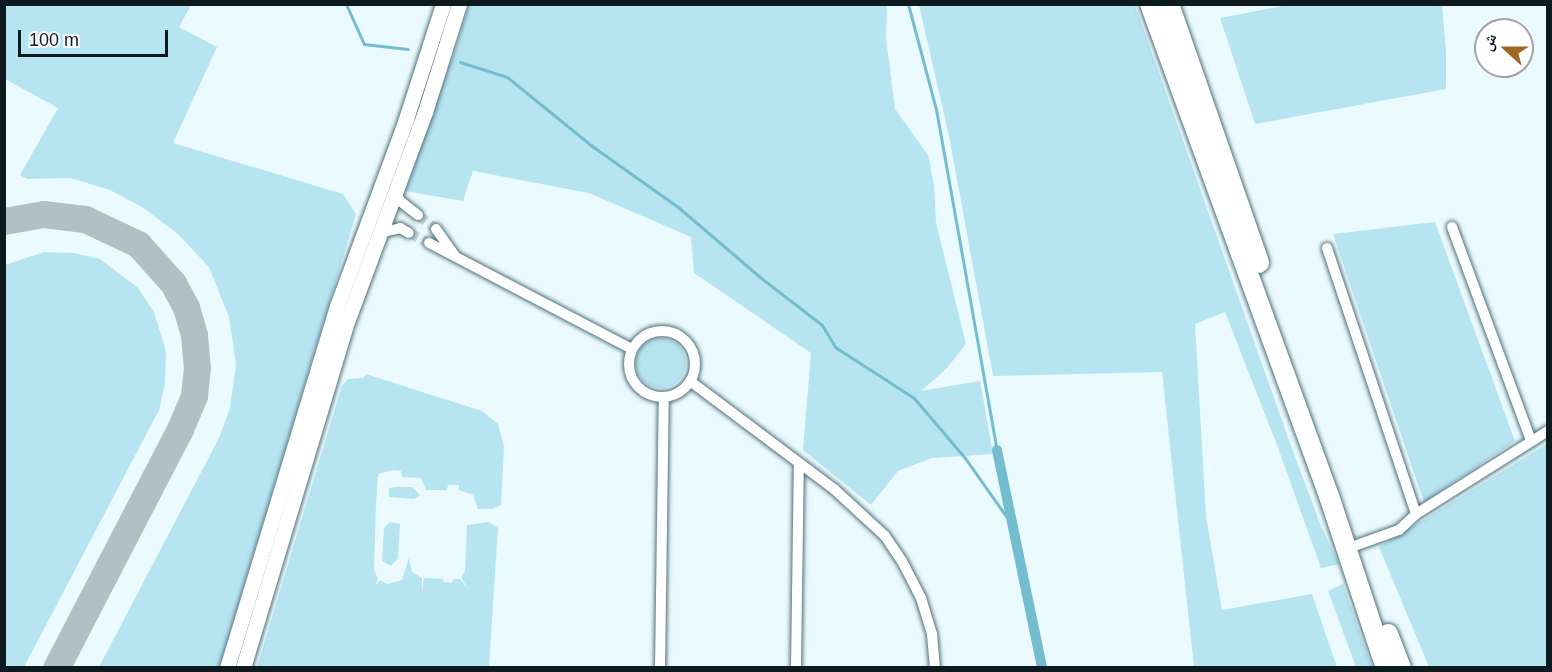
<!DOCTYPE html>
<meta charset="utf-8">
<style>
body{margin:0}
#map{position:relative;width:1552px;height:672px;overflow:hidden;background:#ebfafe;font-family:Helvetica,"Noto Naskh Arabic",sans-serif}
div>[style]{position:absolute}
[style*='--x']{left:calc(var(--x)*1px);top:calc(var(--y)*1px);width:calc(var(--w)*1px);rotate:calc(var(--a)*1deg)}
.green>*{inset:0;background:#b7e4f1}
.round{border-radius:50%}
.stream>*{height:3px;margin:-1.5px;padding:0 1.5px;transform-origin:1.5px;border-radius:1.5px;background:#74bdd1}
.canal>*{height:10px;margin:-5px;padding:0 5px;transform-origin:5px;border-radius:5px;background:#74bdd1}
.taxiway>*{height:27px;margin:-13.5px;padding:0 13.5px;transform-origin:13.5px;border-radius:13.5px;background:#b2c0c4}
.street-tunnel>*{height:10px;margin-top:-5px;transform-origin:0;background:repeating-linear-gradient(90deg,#cad9dd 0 10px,transparent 0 15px)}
.roads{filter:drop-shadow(0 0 2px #4e717b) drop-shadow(0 0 2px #4e717b)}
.street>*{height:10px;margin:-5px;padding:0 5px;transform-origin:5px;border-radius:5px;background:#fff}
.street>.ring{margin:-5px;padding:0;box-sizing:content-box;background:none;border:10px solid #fff;border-radius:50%}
.secondary>*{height:15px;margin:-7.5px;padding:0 7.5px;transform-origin:7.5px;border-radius:7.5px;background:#fff}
.highway>*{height:20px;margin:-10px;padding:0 10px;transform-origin:10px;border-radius:10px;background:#fff}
span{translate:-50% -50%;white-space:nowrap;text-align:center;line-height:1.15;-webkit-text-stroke:5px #fff;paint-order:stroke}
.frame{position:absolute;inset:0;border:6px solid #0d1b1f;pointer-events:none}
.north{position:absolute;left:1474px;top:18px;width:60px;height:60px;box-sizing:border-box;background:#fff;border:2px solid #9ea4a5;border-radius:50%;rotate:291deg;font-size:16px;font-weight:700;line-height:24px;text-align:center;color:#0d1b1f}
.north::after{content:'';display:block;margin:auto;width:21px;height:27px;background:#9f6723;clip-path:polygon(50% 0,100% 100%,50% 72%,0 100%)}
.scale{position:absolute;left:18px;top:30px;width:150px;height:27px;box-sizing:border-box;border:3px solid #0d1b1f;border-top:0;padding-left:8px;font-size:18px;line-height:21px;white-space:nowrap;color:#0d1b1f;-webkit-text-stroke:4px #fff;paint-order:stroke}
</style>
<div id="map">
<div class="green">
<i style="clip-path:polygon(469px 4px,887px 5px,886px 38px,895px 109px,928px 155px,934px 185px,936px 222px,966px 344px,946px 369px,921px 391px,980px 381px,993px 454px,932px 458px,898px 471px,871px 505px,803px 450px,811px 353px,694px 273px,691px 237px,589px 193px,473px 171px,463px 201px,405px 191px,456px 48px)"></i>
<i style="clip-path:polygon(1293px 4px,1442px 5px,1446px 51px,1446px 89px,1255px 124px,1220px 18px)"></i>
<i style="clip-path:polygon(4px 5px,191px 5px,179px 27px,217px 47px,173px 143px,343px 194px,356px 214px,219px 667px,99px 667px,219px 438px,230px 408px,236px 365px,229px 317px,209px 267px,178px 234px,142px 207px,110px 190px,70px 178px,27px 179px,20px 175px,58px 108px,5px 79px)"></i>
<i style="clip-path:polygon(919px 5px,1135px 5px,1290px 443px,1321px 526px,1339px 564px,1321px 568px,1277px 445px,1225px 312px,1195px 324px,1206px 516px,1222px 610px,1312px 594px,1337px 667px,1194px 667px,1162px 372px,993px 376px,950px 141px)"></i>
<i style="clip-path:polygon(1435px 222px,1515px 441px,1424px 502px,1333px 234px)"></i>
<i style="clip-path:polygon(44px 252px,74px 253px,100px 259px,137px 287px,154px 312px,166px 351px,165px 384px,159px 410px,24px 667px,5px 667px,5px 265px)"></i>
<i class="round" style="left:636px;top:338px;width:50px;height:50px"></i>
<i style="clip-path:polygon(366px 374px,482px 411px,498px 424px,504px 446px,501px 505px,491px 509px,478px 509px,473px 495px,459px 490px,459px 485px,448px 485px,447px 490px,426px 490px,421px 478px,402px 477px,401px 471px,392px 470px,378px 474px,376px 504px,374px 570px,378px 579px,375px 586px,380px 580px,387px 584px,402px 580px,409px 558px,412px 572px,422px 578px,422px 591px,424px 578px,443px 579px,444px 582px,452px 583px,453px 579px,460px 579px,468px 589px,461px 577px,465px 571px,467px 525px,489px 522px,498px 528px,489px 667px,257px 667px,342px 386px,348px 379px,363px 378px)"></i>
<i style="clip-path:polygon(1547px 444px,1547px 667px,1429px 667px,1379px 547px)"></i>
<i style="clip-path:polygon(396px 487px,412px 487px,420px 495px,414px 499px,389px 497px,389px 488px)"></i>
<i style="clip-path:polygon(390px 522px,400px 524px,398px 558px,391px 566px,382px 561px,384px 528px)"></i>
<i style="clip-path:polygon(1343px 584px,1372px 667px,1356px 667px,1328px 591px)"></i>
</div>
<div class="stream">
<i style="--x:346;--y:4;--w:44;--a:65.8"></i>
<i style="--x:364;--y:44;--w:44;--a:6.5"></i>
<i style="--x:908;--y:4;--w:109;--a:75.1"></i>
<i style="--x:936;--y:109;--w:346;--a:79.9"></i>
<i style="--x:460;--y:62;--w:49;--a:17.7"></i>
<i style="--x:507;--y:77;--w:109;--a:39.1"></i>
<i style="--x:592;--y:146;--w:105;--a:35.3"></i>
<i style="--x:678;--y:207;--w:109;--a:40.5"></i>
<i style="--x:761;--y:278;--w:77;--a:37.6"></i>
<i style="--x:822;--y:325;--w:26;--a:59"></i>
<i style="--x:835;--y:347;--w:94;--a:32.8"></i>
<i style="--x:914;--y:398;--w:79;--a:49.6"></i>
<i style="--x:965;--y:458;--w:83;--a:54.8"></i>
</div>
<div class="canal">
<i style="--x:997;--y:450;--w:223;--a:78.3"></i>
</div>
<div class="taxiway">
<i style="--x:4;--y:221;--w:40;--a:-10"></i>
<i style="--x:43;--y:214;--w:42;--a:6.8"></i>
<i style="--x:85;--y:219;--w:59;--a:25.3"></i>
<i style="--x:138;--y:244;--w:52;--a:48.1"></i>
<i style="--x:173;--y:283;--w:27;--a:62"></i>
<i style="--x:186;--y:307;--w:29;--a:74"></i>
<i style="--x:194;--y:335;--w:32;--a:85"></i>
<i style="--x:197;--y:367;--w:29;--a:96"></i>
<i style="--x:194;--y:396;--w:36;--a:113"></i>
<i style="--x:180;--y:429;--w:269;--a:117.4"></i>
</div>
<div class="street-tunnel">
<i style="--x:418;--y:215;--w:23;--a:38"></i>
<i style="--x:409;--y:233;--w:22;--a:27"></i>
</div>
<div class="roads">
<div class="street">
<i style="--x:395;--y:190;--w:12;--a:66"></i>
<i style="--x:400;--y:201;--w:23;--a:38"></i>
<i style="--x:1452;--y:227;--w:228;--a:69.7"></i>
<i style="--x:436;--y:229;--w:32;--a:55"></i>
<i style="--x:379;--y:233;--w:22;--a:-13"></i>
<i style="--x:400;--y:228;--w:10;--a:29"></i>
<i style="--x:429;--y:243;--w:229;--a:27.6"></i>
<i style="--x:1327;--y:248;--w:280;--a:71.5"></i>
<i class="ring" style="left:629px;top:331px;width:56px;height:56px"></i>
<i style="--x:690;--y:381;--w:180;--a:36.9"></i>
<i style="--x:834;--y:489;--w:69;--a:42.7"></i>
<i style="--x:885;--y:536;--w:30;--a:56"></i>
<i style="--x:902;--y:561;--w:42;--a:62.8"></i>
<i style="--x:921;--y:598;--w:38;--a:73"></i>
<i style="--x:932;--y:634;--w:34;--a:85"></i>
<i style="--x:1357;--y:545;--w:45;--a:-19.7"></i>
<i style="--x:1399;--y:530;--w:23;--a:-43"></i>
<i style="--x:1416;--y:514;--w:156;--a:-32.2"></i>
<i style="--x:660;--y:668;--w:271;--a:-89.2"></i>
<i style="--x:796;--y:668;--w:205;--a:-89.2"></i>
</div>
<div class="secondary">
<i style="--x:227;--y:668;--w:378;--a:-73.1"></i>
<i style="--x:337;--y:306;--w:196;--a:-69.7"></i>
<i style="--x:405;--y:122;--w:124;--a:-72.1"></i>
<i style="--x:243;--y:668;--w:364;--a:-73.3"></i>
<i style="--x:348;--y:319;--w:221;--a:-69.6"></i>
<i style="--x:425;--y:112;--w:113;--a:-72.5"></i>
</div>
<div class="highway">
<i style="--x:1150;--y:4;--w:524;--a:70.01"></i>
<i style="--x:1329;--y:496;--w:181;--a:71.7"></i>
<i style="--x:1169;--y:4;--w:274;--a:70.8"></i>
<i style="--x:1388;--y:634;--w:36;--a:69"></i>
</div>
</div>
<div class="frame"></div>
<div class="north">ش</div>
<div class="scale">100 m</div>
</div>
